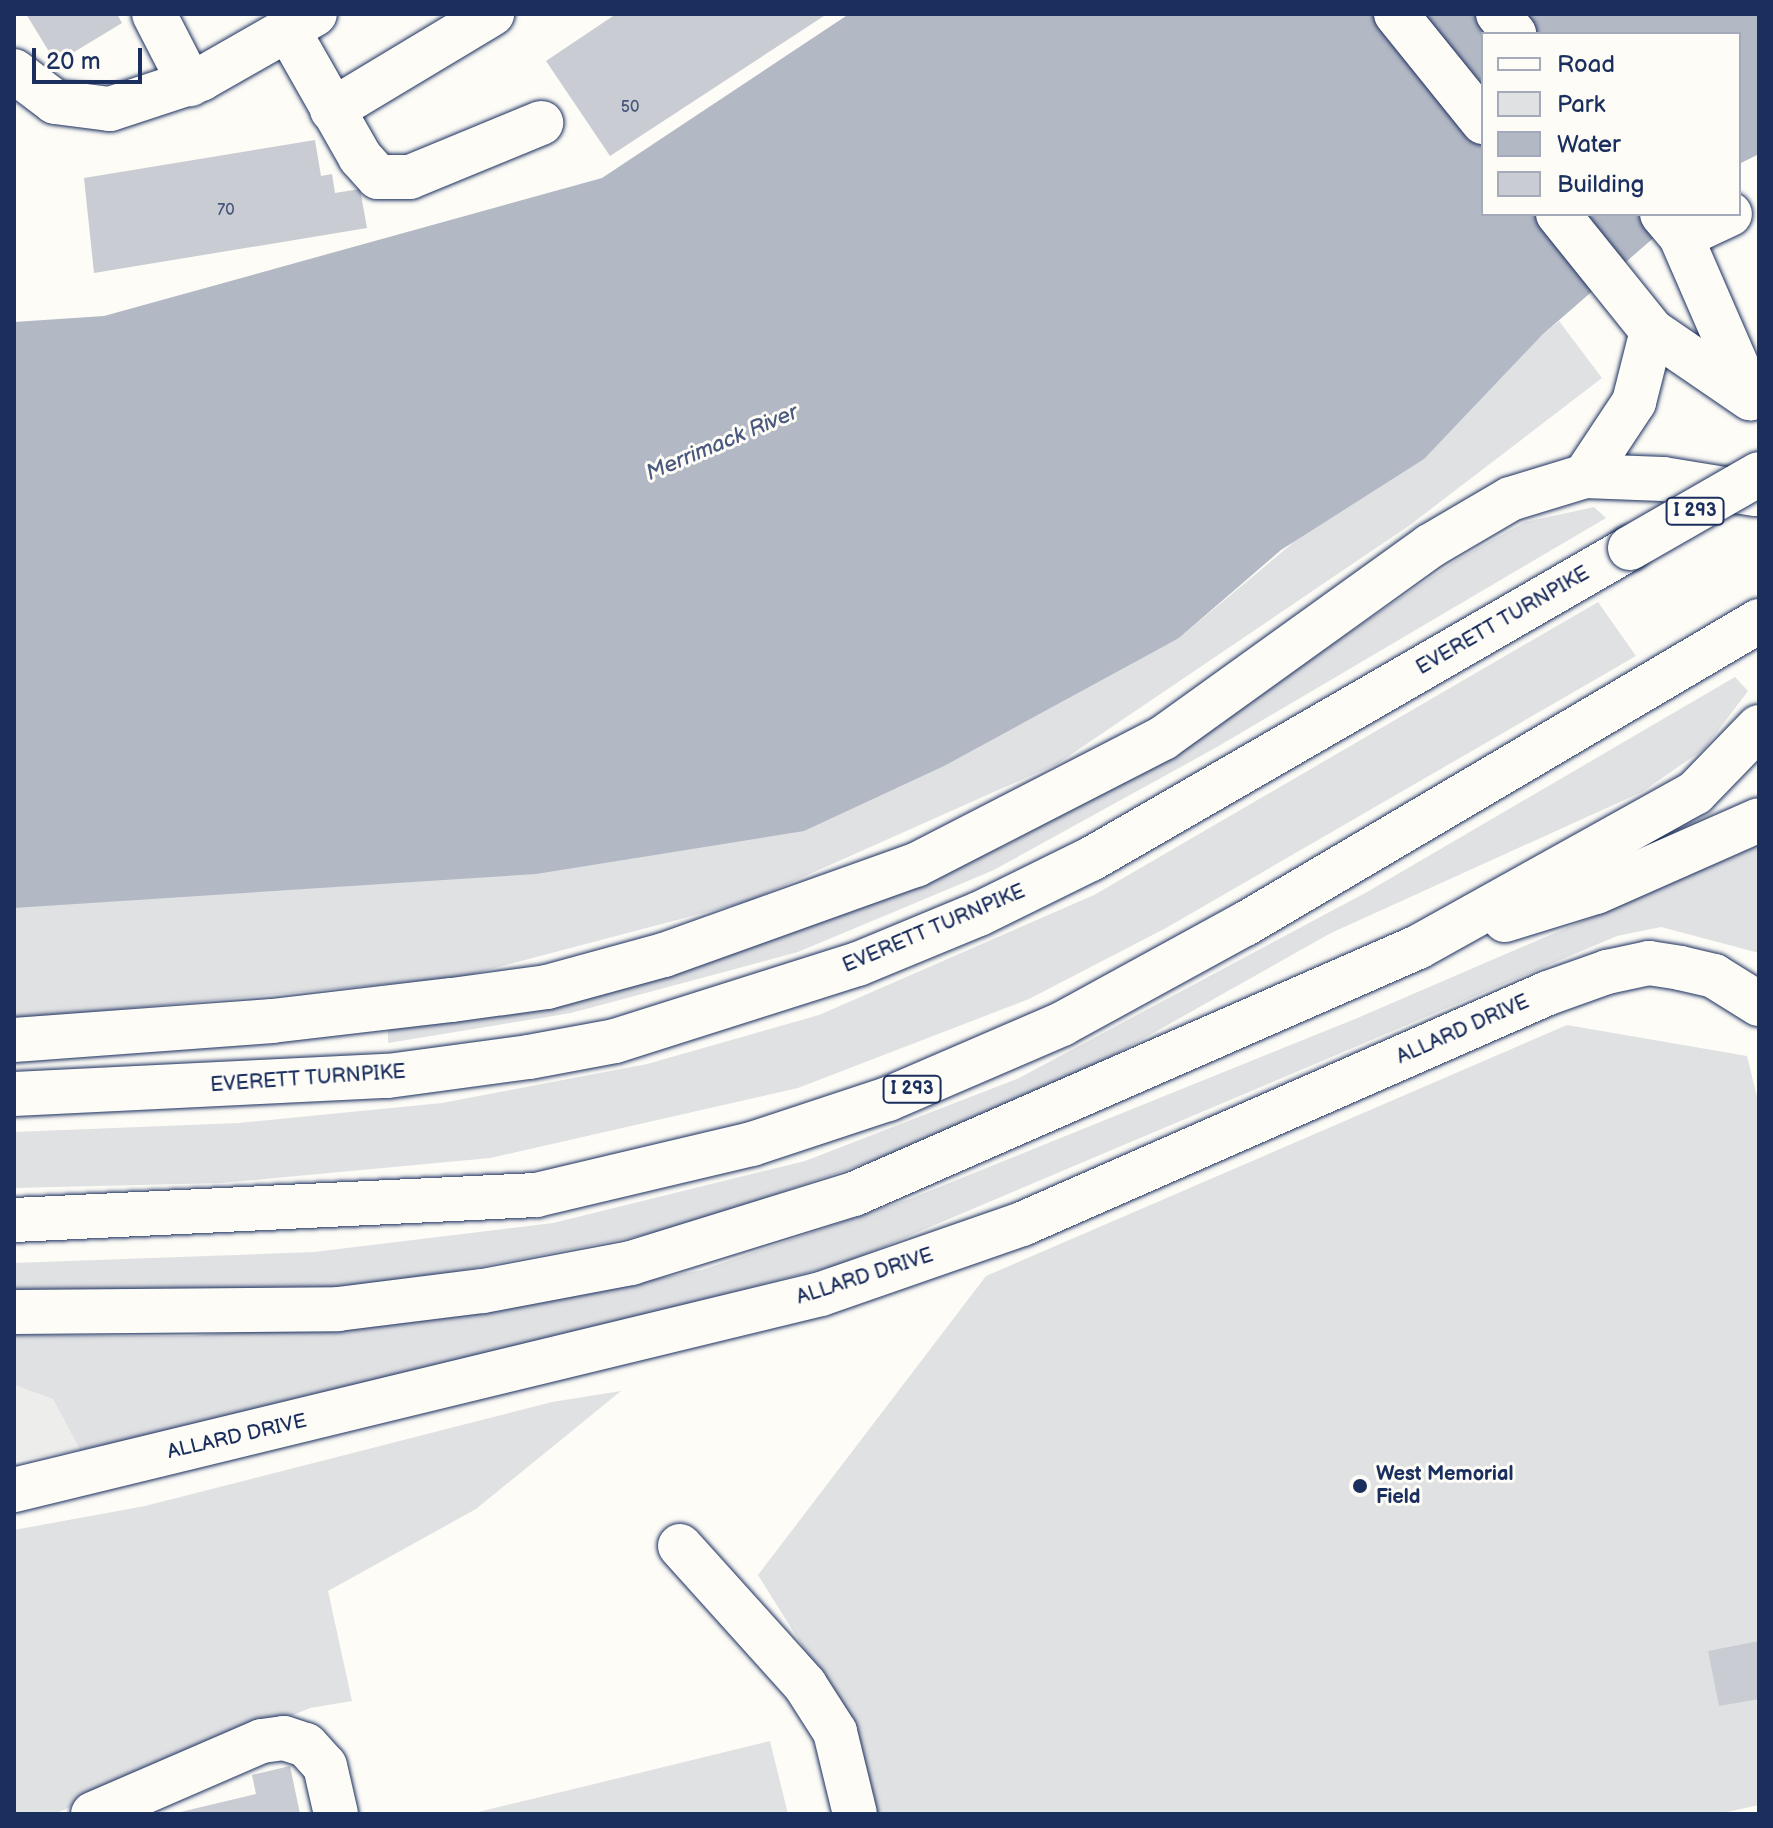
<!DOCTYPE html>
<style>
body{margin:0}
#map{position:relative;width:1773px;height:1828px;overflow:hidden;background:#fdfcf7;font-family:"Balsamiq Sans",sans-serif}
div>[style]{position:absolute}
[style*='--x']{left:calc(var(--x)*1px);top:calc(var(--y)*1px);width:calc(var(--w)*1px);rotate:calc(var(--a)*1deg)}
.built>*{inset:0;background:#edeeec}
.green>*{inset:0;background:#e0e1e3}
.water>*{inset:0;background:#b3b8c5}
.building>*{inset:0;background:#c9ccd3}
.roads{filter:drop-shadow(0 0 2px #1b2f5e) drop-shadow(0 0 2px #1b2f5e)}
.minor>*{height:44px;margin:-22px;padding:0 22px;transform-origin:22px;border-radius:22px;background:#fdfcf7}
.major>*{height:44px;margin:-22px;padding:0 22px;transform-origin:22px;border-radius:22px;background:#fdfcf7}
.highway>*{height:44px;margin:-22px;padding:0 22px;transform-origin:22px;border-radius:22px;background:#fdfcf7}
.bridges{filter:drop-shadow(0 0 2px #1b2f5e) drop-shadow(0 0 2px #1b2f5e)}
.highway-bridge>*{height:44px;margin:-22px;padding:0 22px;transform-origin:22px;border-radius:22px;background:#fdfcf7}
.dots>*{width:22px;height:22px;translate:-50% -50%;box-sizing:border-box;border:4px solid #fdfcf7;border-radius:50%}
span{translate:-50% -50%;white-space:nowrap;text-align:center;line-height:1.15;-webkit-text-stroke:6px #fdfcf7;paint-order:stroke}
.number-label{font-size:16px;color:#46567b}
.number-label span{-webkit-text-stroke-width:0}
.shield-label span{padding:2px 6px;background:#fdfcf7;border:2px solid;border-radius:6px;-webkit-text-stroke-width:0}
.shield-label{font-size:18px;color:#1b2f5e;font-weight:700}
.street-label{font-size:20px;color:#1b2f5e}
.poi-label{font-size:20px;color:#1b2f5e;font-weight:700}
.left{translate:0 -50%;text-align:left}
.water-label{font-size:22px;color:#49587d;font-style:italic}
.frame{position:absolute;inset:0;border:16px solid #1b2f5e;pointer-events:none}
.legend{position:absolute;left:1481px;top:32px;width:260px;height:184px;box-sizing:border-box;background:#fdfcf7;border:2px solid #a3aaba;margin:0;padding:10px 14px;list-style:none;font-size:24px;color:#1b2f5e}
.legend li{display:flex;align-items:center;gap:16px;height:40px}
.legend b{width:40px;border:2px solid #a3aaba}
.scale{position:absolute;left:32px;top:48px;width:110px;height:36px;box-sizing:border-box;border:4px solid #1b2f5e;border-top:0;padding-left:10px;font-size:24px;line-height:28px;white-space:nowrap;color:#1b2f5e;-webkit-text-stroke:6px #fdfcf7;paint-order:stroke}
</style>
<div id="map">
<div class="built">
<i style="clip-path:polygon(14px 1385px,53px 1399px,80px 1450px,14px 1461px)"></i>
</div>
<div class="green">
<i style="clip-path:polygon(1559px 321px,1602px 378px,1410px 525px,1057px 764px,749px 901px,461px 977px,14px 1019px,14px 907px,1179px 638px)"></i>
<i style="clip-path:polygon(1594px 507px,1606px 518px,1217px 747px,994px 870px,798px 952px,571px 1013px,388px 1043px,388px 1027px,566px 999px,776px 939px,1004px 846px,1152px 766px,1455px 561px,1525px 522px)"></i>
<i style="clip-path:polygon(1598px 602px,1636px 656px,1166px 928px,1029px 999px,798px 1088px,490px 1158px,221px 1183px,14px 1188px,14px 1132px,239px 1123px,442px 1103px,647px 1064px,819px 1015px,1094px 895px)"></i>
<i style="clip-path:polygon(1735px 677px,1748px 691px,1704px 749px,1642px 792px,1331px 933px,1084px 1072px,930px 1141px,675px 1229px,328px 1296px,14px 1300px,14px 1263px,314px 1252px,553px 1223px,805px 1161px,1019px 1078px,1367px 892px)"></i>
<i style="clip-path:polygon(1759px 845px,1759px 953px,1661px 927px,1617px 936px,845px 1263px,297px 1405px,80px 1450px,53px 1399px,14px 1385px,14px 1335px,191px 1336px,478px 1313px,702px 1270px,912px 1198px,1355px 1019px)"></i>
<i style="clip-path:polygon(1567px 1025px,1747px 1056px,1759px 1105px,1759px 1805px,1718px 1814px,877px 1814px,854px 1728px,758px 1575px,986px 1276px)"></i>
<i style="clip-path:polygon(621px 1391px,476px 1509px,328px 1591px,352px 1701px,310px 1708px,54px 1814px,14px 1814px,14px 1530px,145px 1506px,552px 1402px)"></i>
<i style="clip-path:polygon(770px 1741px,788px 1814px,470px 1814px,586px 1786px)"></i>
</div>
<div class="water">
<i style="clip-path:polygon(849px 14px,1759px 14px,1759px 154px,1739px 164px,1739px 34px,1483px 34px,1483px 214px,1681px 214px,1542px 335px,1424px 459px,1281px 550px,1179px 638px,944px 766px,804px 831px,536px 874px,14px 908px,14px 322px,104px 316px,602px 178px)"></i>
</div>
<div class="building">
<i style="clip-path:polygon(26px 14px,117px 14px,122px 23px,56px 63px)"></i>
<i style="clip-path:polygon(616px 14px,827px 14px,610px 156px,546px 61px)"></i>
<i style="clip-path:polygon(315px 140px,321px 176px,332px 174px,335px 193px,360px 189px,367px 228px,94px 273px,84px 178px)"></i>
<i style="clip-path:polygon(1759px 1641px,1759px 1699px,1719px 1706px,1708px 1651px)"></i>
<i style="clip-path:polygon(290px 1766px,300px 1814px,172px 1814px,256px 1794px,252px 1775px)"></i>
</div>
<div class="roads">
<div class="minor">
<i style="--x:154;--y:14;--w:79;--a:62.8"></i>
<i style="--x:288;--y:30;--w:146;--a:60.4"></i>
<i style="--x:360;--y:157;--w:27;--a:48"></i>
<i style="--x:378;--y:177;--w:32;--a:0"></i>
<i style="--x:410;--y:177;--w:142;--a:-22.4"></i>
<i style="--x:14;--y:71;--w:51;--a:37.1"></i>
<i style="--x:55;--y:102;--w:55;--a:7.3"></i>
<i style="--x:110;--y:109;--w:96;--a:-18.2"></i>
<i style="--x:201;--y:79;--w:131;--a:-29.7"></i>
<i style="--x:332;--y:110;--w:187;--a:-31"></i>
<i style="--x:14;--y:1490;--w:830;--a:-13.65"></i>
<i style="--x:821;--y:1294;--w:213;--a:-19.2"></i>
<i style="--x:1022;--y:1224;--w:574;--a:-23.71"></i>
<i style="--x:1548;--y:993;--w:63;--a:-19.6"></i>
<i style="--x:1607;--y:972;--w:43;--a:-12.1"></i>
<i style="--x:1649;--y:963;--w:31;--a:9"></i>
<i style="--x:1680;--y:968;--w:35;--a:13"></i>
<i style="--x:1714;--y:976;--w:53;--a:31.9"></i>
<i style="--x:680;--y:1546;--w:187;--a:48"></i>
<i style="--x:805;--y:1685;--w:56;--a:57.4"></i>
<i style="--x:835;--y:1732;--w:84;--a:76.3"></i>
<i style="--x:93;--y:1814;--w:184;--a:-23.4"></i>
<i style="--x:262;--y:1741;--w:22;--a:-8"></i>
<i style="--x:284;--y:1738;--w:23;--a:18"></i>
<i style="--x:306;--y:1745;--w:28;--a:48"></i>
<i style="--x:325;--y:1766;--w:49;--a:77.1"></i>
</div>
<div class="major">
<i style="--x:1396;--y:14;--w:139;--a:51.1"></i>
<i style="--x:1498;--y:14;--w:26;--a:51"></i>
<i style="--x:1558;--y:214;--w:150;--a:51.2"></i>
<i style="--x:1652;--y:331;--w:119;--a:34.4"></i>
<i style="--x:1662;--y:214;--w:30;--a:50"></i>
<i style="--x:1681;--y:237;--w:176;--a:66.5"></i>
</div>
<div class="highway">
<i style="--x:1681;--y:237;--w:54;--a:-25.1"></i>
<i style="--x:1585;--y:476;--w:89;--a:-56.5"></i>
<i style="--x:1634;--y:402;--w:73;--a:-75.8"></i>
<i style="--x:1505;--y:920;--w:95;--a:-17.1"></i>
<i style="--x:1596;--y:892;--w:178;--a:-23.8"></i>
<i style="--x:14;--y:1040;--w:259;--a:-4.2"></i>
<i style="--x:272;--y:1021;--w:181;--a:-6.7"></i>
<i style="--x:452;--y:1000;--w:96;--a:-7.8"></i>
<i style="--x:547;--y:987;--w:121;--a:-15.3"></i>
<i style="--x:664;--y:955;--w:268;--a:-19.7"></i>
<i style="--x:916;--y:865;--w:278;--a:-27.2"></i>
<i style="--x:1163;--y:738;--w:329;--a:-35.7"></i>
<i style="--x:1430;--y:546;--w:93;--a:-30.4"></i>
<i style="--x:1510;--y:499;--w:78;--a:-17"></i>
<i style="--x:1585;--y:476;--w:78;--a:2.2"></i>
<i style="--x:1663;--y:479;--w:93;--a:9.3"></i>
<i style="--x:14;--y:1094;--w:374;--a:-2.8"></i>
<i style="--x:388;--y:1076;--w:142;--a:-7.7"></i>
<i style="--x:529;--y:1057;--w:87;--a:-10.5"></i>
<i style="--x:615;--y:1041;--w:255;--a:-17.6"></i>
<i style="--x:858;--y:964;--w:131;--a:-22.5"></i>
<i style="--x:979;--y:914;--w:125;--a:-26.2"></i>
<i style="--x:1091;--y:859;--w:622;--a:-29.98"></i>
<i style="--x:14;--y:1220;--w:523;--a:-2.74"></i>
<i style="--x:536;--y:1195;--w:222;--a:-13.3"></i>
<i style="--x:752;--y:1144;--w:143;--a:-18.3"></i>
<i style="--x:888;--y:1099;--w:189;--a:-23.3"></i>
<i style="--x:1062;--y:1024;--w:209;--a:-28.7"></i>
<i style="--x:1245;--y:924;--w:597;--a:-30.52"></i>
<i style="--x:14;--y:1312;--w:324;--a:-0.5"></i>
<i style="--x:338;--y:1309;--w:146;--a:-7.1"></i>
<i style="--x:483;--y:1291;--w:151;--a:-10.7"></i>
<i style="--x:631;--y:1263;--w:233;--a:-17.2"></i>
<i style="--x:854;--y:1194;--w:616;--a:-23.65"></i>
<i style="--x:1418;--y:947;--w:317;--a:-29.1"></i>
<i style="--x:1695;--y:793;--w:92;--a:-45.9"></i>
</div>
</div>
<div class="bridges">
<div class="highway-bridge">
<i style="--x:1630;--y:548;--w:149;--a:-29.8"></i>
</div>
</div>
<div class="dots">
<i style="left:1360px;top:1486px;background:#1b2f5e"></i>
</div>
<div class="number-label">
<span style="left:630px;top:108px">50</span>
<span style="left:226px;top:211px">70</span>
</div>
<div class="shield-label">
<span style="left:1695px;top:511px">I 293</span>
<span style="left:912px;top:1089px">I 293</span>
</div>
<div class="street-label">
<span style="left:1503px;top:621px;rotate:-30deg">EVERETT TURNPIKE</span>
<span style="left:934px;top:929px;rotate:-23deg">EVERETT TURNPIKE</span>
<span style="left:1463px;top:1030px;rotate:-24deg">ALLARD DRIVE</span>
<span style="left:308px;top:1079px;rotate:-4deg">EVERETT TURNPIKE</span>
<span style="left:865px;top:1277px;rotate:-18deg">ALLARD DRIVE</span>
<span style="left:237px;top:1437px;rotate:-13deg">ALLARD DRIVE</span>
</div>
<div class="poi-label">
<span class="left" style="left:1376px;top:1486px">West Memorial<br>Field</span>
</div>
<div class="water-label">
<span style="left:722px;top:443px;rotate:-23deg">Merrimack River</span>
</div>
<div class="frame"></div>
<ul class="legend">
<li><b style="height:10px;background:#fdfcf7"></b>Road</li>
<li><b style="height:22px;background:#e0e1e3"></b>Park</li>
<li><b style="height:22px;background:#b3b8c5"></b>Water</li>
<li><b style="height:22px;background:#c9ccd3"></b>Building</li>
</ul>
<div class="scale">20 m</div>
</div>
